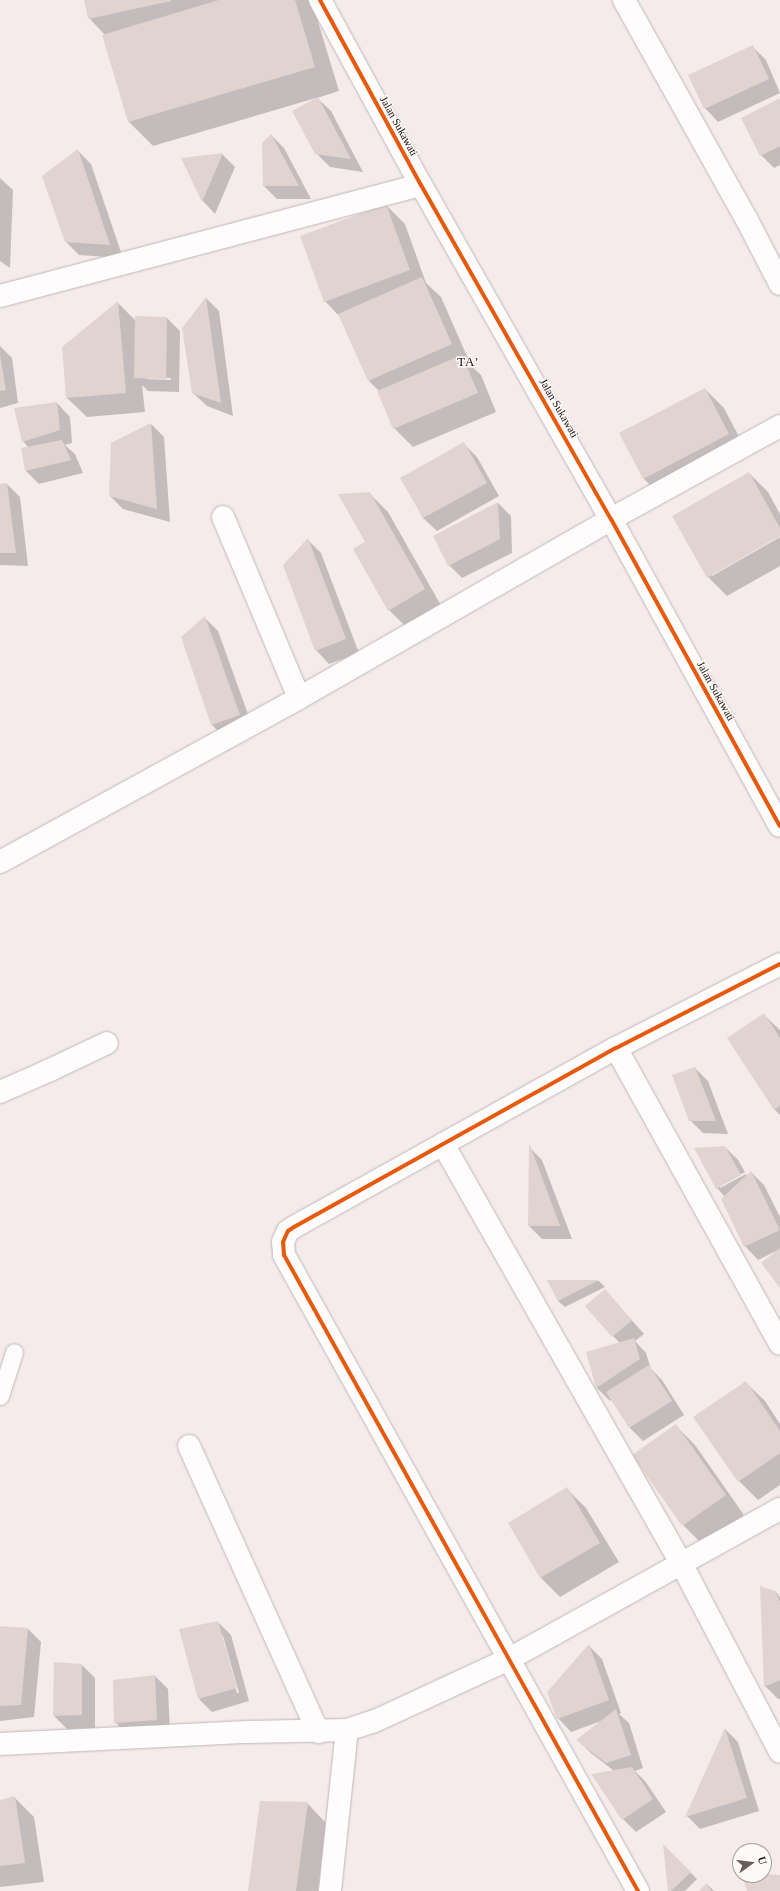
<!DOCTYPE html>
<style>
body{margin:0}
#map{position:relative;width:780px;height:1891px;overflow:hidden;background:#f6ebeb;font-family:"Times New Roman",serif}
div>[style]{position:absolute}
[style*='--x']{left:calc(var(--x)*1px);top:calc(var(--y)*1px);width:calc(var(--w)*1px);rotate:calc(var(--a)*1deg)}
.shadow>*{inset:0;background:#0003}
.building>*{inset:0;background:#e1d4d0}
.roads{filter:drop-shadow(0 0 1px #c0b7b7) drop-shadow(0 0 1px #c0b7b7)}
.lane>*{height:17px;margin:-8.5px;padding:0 8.5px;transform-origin:8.5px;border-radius:8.5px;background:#fefcfc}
.street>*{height:22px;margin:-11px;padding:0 11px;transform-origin:11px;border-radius:11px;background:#fefcfc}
.secondary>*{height:22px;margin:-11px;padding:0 11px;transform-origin:11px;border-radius:11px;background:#fefcfc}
.cycleway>*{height:4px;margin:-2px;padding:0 2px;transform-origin:2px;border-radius:2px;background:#e8590c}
span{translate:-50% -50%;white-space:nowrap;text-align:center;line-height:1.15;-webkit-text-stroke:3px #fdf9f8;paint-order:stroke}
.street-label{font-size:11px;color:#181111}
.quarter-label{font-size:13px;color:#181111;letter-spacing:1px}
.north{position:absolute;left:732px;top:1843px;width:40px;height:40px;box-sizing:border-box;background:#fdf9f8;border:1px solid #a19c9c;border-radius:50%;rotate:76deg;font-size:11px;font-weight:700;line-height:16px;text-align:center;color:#181111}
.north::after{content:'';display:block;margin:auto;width:14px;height:18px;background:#665d5d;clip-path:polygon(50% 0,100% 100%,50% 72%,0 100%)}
</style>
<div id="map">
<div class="shadow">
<i style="clip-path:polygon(85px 0,308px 0,313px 5px,339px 91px,317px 98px,331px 111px,363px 172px,330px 167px,316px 153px,316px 98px,153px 146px,129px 122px,103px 35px,105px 35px,89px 18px)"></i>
<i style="clip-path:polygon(752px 46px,766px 60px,780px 93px,718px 122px,705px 108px)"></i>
<i style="clip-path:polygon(780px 99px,780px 165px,774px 168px,761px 155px)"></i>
<i style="clip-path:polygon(271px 135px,284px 148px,311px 199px,277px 199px,264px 186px)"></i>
<i style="clip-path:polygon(78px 151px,91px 164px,123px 258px,79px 255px,66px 242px)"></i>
<i style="clip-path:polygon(222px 154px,235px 167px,215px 214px,203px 201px,183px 159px)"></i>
<i style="clip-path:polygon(0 178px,13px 190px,10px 268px,0 261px)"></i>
<i style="clip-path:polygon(386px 205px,405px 224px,426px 283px,441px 297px,470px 363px,469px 364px,481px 375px,496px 412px,413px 447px,394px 428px,379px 391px,369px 381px,340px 317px,325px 301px)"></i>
<i style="clip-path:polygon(206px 298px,219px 311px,233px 416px,207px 406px,193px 393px)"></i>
<i style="clip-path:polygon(evenodd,118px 303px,136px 321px,167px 318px,180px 331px,179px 392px,148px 391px,142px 385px,145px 412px,87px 417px,67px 398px,118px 303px,147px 377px,171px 378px,171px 380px,147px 379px,147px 377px)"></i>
<i style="clip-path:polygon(0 346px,12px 358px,18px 403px,0 408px)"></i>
<i style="clip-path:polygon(705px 389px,724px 408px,748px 454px,663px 498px,644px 479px,620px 433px)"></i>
<i style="clip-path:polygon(57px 403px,70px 417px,72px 443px,65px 445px,75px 454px,83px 473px,39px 484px,26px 471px,29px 448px,23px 441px)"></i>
<i style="clip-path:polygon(151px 424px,164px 437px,170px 522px,123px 509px,110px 496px,112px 443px)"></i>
<i style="clip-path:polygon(464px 444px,477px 457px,499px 496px,437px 531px,423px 518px,402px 478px)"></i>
<i style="clip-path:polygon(749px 473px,768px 492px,780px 514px,780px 535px,712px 574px,712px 576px,780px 537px,780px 566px,727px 596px,708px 577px)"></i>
<i style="clip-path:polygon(7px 484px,20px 497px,28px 566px,0 565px,0 485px)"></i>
<i style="clip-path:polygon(369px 493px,388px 512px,443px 609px,408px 629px,389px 610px)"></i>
<i style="clip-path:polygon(498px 503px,511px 516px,512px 553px,462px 578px,449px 565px)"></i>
<i style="clip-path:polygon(308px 540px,321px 553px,359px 653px,329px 664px,316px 650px)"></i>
<i style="clip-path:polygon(205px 618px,218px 631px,253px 728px,225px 738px,212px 725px)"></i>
<i style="clip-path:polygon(764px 1015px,780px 1030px,780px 1115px,774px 1109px)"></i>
<i style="clip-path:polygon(695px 1068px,708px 1081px,728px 1134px,703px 1133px,690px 1120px)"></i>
<i style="clip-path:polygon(725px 1147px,738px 1160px,745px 1172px,720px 1186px,720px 1188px,746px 1174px,747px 1176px,751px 1172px,764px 1185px,780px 1217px,780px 1286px,776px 1251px,758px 1260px,745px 1246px,725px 1197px,717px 1188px)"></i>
<i style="clip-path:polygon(530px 1148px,542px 1160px,572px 1239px,542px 1239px,529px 1226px)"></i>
<i style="clip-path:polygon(548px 1281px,599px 1281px,605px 1287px,565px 1307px,558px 1301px)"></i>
<i style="clip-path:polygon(605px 1290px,644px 1334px,635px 1341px,646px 1353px,651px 1369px,662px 1380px,684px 1415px,643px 1441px,630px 1428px,612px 1399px,610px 1401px,597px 1388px,587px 1353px,620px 1343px,613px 1336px)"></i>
<i style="clip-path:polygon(745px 1382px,765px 1401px,780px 1424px,780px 1485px,758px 1500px,739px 1481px)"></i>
<i style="clip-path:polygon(676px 1426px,695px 1445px,744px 1515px,702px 1544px,683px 1525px)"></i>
<i style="clip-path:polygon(567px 1489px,586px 1508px,619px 1562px,560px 1597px,541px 1578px,509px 1523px)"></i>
<i style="clip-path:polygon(775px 1591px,780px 1597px,780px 1699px,778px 1699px,765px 1686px)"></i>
<i style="clip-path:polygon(evenodd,218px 1622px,231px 1635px,249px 1701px,212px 1712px,199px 1699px,218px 1622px,221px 1636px,223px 1636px,239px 1693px,237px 1693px,221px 1636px)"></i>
<i style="clip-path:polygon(0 1627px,28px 1629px,41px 1642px,34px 1717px,0 1721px)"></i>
<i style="clip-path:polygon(589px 1646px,602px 1659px,621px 1713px,619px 1714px,629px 1723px,643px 1768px,635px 1771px,645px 1781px,666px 1812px,636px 1832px,623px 1819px,614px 1771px,591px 1753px,578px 1741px,604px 1720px,571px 1732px,558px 1718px)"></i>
<i style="clip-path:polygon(55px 1663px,82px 1665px,95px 1678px,95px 1728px,67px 1729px,54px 1716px)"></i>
<i style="clip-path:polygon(155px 1676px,168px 1689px,170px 1733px,128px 1735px,115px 1722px)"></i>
<i style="clip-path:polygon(725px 1729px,738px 1742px,759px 1811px,700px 1829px,687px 1816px)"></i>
<i style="clip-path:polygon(15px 1798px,34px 1817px,44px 1882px,0 1887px,0 1801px)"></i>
<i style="clip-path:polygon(307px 1803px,326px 1823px,318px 1891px,249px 1891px)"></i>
<i style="clip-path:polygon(669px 1851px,697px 1879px,685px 1891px,669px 1891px)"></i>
<i style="clip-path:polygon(707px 1884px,714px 1891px,700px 1891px)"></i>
</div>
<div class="building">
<i style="clip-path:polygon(84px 0,171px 0,171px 1px,88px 19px)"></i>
<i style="clip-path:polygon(219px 0,295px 0,315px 67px,128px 122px,102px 35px)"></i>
<i style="clip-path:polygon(753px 45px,769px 79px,704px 109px,688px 75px)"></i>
<i style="clip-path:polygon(318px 97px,351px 159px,315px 154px,292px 111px)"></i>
<i style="clip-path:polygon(780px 98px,780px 146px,760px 156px,741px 118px)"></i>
<i style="clip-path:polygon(271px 134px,299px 186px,263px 186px,262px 143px)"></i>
<i style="clip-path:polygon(78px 149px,110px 245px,65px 242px,42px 176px)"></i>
<i style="clip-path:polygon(223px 153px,202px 202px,181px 158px)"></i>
<i style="clip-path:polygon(386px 204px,410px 270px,324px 302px,300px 236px)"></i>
<i style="clip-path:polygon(422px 277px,452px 344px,368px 381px,338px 314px)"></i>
<i style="clip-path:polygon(206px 297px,221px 403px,192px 393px,182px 328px)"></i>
<i style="clip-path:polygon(118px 301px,126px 393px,66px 398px,62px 347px)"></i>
<i style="clip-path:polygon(135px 316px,167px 317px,166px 379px,134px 378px)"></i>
<i style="clip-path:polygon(0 355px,6px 390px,0 391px)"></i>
<i style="clip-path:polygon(462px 355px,478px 393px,393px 429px,377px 391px)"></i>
<i style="clip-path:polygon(705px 388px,729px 434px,643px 479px,619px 433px)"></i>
<i style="clip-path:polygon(57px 402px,60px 430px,22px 442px,14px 408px)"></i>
<i style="clip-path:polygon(151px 423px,157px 509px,109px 496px,111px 443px)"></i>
<i style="clip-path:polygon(62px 440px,71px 460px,25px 471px,21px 448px)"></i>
<i style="clip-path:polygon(464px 442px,487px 483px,423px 518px,400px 478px)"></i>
<i style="clip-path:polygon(749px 472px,780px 528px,780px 536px,707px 578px,672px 516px)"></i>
<i style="clip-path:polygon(7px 483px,16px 553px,0 553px,0 484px)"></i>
<i style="clip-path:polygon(370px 492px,425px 589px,388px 611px,353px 549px,365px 542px,338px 494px)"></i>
<i style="clip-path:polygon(498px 502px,500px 539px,448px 566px,433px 536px)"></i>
<i style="clip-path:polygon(308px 538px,346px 639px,315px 651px,283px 565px)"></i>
<i style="clip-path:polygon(205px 616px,240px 715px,211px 725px,181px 637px)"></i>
<i style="clip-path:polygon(764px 1013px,780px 1038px,780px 1106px,774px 1110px,727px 1038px)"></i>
<i style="clip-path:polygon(695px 1067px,716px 1121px,689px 1121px,672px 1075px)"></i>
<i style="clip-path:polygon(529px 1145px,530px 1145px,560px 1226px,528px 1226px)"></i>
<i style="clip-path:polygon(725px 1146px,741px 1175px,716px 1189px,694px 1148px)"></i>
<i style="clip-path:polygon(751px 1171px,780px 1230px,744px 1247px,721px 1199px)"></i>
<i style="clip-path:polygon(780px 1248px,780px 1288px,761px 1263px)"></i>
<i style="clip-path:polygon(547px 1280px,599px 1280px,558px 1301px)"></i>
<i style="clip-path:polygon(605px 1289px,632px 1320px,612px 1337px,585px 1306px)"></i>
<i style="clip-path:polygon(634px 1338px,640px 1359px,596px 1388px,586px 1352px)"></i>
<i style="clip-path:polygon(649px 1365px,672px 1401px,629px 1428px,606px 1392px)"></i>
<i style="clip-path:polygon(746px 1381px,780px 1431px,780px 1453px,738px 1482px,693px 1417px)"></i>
<i style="clip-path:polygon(676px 1424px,726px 1495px,682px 1526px,632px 1455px)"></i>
<i style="clip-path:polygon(567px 1487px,600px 1543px,540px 1578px,508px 1523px)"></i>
<i style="clip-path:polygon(760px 1586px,775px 1591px,780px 1602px,780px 1680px,764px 1687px)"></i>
<i style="clip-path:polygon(218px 1621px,237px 1688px,198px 1699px,179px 1629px)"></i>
<i style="clip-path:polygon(0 1626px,28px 1628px,21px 1705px,0 1706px)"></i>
<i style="clip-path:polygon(589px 1644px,609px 1700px,557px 1719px,547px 1692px)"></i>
<i style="clip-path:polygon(54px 1662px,82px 1664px,82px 1715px,53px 1716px)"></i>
<i style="clip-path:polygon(155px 1675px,157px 1720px,114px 1723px,113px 1680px)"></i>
<i style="clip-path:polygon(616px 1709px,631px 1755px,606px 1763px,576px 1740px)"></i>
<i style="clip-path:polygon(725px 1728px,747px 1798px,685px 1817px)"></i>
<i style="clip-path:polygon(632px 1767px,653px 1799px,622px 1820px,591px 1774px)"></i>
<i style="clip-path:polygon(15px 1796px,25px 1863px,0 1866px,0 1800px)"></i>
<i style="clip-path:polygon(260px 1801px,308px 1802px,296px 1891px,248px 1891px)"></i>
<i style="clip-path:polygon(663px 1844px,691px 1872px,671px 1891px,668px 1891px)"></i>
<i style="clip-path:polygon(764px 1874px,780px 1875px,780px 1891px,747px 1891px,742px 1875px)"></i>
<i style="clip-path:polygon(707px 1883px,711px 1891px,699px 1891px)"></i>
</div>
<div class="roads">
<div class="lane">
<i style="--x:0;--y:1396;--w:46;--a:-72.3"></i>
</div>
<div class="street">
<i style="--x:624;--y:0;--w:252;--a:60.8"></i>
<i style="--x:747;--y:220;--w:72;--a:62.7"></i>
<i style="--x:0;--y:296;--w:435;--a:-14.8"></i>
<i style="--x:223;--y:517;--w:196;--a:67.2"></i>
<i style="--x:0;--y:862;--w:341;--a:-28.7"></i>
<i style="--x:299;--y:698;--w:360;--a:-29.8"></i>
<i style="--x:611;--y:519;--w:193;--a:-28.8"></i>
<i style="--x:616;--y:1048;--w:338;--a:61"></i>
<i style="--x:0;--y:1092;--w:52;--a:-23.6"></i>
<i style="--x:48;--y:1071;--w:65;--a:-25.4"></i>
<i style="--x:443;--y:1144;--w:484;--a:60.4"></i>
<i style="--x:682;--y:1565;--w:211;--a:62.3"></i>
<i style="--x:189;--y:1446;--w:314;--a:65.7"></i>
<i style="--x:0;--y:1744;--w:248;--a:-2.8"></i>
<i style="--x:248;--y:1732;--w:99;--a:-1.2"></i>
<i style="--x:347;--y:1730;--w:29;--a:-18"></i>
<i style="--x:375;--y:1721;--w:148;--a:-24.8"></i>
<i style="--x:509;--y:1659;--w:310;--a:-29"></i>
<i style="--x:330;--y:1891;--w:162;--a:-84"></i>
<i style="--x:638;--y:1891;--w:728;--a:-119.1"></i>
<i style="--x:284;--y:1255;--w:13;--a:-94"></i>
<i style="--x:283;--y:1242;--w:12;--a:-66"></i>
<i style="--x:288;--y:1231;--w:7;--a:-34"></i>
<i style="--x:294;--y:1227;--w:368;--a:-29.1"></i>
<i style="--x:616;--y:1048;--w:184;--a:-27.1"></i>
</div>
<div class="secondary">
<i style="--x:320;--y:0;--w:211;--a:61.4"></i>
<i style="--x:421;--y:185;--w:384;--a:60.4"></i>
<i style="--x:611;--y:519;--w:350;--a:61.2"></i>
</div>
</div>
<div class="cycleway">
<i style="--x:320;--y:0;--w:211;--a:61.4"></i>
<i style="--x:421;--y:185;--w:384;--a:60.4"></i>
<i style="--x:611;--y:519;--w:350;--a:61.2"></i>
<i style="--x:638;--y:1891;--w:728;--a:-119.1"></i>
<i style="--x:284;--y:1255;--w:13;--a:-94"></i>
<i style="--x:283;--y:1242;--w:12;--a:-66"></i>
<i style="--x:288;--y:1231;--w:7;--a:-34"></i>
<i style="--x:294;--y:1227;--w:368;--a:-29.1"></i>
<i style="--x:616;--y:1048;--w:184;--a:-27.1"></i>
</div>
<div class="street-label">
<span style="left:399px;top:126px;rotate:61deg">Jalan Sukawati</span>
<span style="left:559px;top:408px;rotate:60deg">Jalan Sukawati</span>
<span style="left:716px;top:691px;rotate:61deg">Jalan Sukawati</span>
</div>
<div class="quarter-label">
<span style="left:468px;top:362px">TA'</span>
</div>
<div class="north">U</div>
</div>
